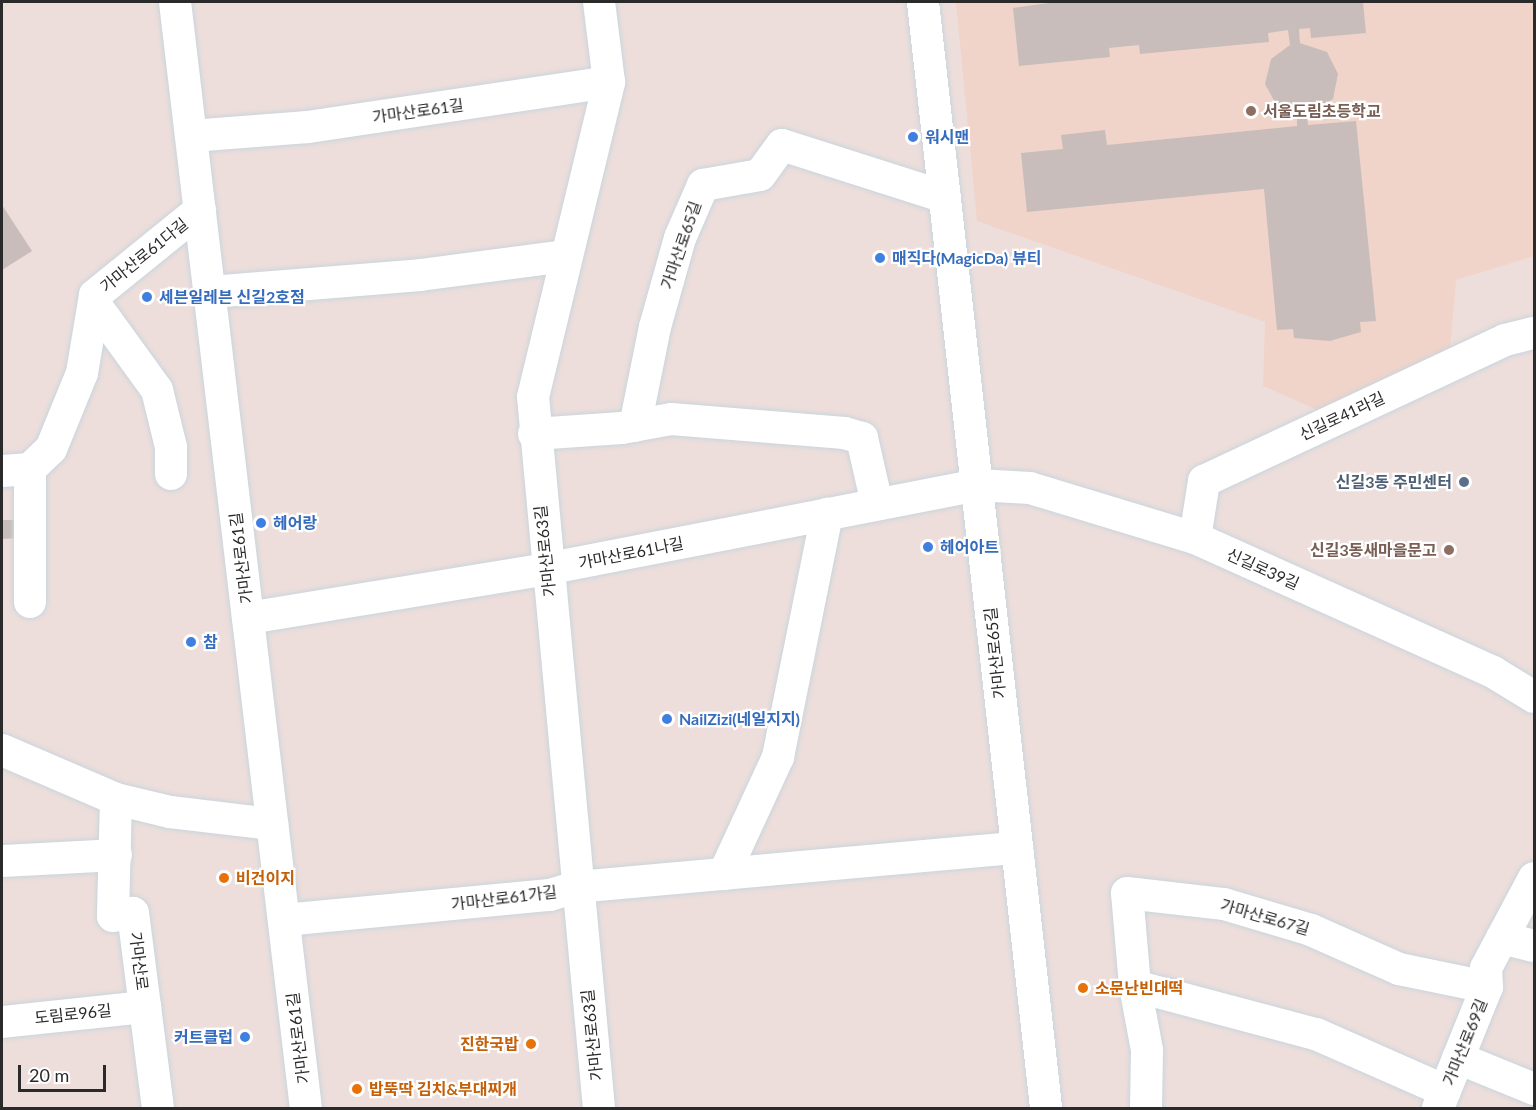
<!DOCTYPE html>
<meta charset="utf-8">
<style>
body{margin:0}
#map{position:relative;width:1536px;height:1110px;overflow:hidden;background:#eddedb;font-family:Lato,"Noto Sans KR",sans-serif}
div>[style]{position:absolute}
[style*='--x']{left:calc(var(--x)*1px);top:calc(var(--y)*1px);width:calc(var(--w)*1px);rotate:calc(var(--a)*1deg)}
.education>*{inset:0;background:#f0d4ca}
.building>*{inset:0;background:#c8bdba}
.roads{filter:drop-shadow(0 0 2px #c9d5dd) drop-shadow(0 0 2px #c9d5dd)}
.minor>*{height:32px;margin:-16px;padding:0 16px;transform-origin:16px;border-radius:16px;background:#fff}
.dots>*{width:16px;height:16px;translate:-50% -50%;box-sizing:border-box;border:3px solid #fff;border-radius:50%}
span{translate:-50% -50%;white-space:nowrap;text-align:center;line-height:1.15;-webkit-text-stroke:4.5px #fff;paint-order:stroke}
.street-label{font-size:16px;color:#2a2a2a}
.education-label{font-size:16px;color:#785e54;font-weight:700}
.left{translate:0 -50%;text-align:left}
.right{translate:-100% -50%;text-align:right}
.shop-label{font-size:16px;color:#366cbe;font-weight:700}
.service-label{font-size:16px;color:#4e5e75;font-weight:700}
.food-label{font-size:16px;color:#c56008;font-weight:700}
.frame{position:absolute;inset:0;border:3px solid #2a2a2a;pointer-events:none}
.scale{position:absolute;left:18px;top:1065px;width:88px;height:27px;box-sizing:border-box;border:3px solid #2a2a2a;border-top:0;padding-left:8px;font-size:18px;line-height:21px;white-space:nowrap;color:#2a2a2a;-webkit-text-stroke:4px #fff;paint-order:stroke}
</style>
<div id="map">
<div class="education">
<i style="clip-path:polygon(956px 2px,1534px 2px,1534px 256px,1456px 280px,1449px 361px,1331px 416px,1263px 386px,1265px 322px,977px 221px)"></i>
</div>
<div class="building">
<i style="clip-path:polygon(1056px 2px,1363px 2px,1366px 33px,1311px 38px,1310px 28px,1299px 29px,1300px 43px,1327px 52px,1338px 74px,1333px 99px,1307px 114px,1308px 125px,1356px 121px,1376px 321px,1360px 322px,1361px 332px,1330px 341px,1294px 338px,1293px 329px,1277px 330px,1264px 189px,1027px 212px,1021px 153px,1063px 149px,1061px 135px,1105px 130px,1107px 145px,1297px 126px,1297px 115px,1277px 106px,1265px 84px,1271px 59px,1290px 45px,1288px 30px,1268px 33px,1269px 42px,1140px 54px,1139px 45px,1109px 48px,1110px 57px,1019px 66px,1013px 8px)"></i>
<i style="clip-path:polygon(2px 205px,32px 251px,2px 270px)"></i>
<i style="clip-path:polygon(2px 520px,18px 520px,19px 538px,2px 539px)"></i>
</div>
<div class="roads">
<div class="minor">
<i style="--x:175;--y:2;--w:1114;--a:83.25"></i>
<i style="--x:923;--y:2;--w:1113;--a:83.65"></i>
<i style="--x:191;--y:136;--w:117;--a:-4.4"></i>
<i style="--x:308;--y:127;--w:304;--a:-8.5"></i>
<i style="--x:210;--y:292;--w:211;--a:-4.6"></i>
<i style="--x:420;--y:275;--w:148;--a:-7.4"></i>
<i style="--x:94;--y:303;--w:107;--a:54.1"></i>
<i style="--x:157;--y:390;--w:59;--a:76.2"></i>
<i style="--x:171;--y:447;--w:27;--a:90"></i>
<i style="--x:635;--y:426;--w:101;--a:-78.6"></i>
<i style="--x:655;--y:327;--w:92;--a:-74.3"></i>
<i style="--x:680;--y:238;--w:58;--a:-66.5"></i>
<i style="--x:703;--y:185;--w:58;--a:-10"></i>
<i style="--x:760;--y:175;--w:37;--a:-54"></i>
<i style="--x:782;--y:145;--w:171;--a:17.7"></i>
<i style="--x:534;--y:434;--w:88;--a:-3.9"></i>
<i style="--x:622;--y:428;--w:50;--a:-10.4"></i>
<i style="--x:671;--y:419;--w:174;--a:4.6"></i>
<i style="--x:844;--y:433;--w:19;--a:16"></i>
<i style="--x:862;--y:438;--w:68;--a:77.2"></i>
<i style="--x:30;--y:469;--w:133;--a:90"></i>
<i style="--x:2;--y:471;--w:28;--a:-4"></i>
<i style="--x:30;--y:469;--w:29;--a:-44"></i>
<i style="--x:51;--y:449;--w:82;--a:-67.8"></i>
<i style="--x:82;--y:373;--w:79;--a:-80.5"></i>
<i style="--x:95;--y:295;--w:135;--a:-39"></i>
<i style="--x:1195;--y:538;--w:58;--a:-81"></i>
<i style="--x:1204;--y:481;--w:332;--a:-25.1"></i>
<i style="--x:1505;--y:340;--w:30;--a:-14"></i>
<i style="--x:248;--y:618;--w:302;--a:-9.3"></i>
<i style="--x:546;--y:569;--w:439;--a:-11"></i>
<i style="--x:977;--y:485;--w:53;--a:3.2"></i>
<i style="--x:1030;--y:488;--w:172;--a:16.9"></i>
<i style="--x:1195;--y:538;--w:327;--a:24.2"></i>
<i style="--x:1493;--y:672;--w:48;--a:31.4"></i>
<i style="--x:2;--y:750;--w:124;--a:23.3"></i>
<i style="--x:116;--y:799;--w:56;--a:13.5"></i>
<i style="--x:170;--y:812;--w:103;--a:6.7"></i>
<i style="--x:116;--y:799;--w:117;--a:91.5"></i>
<i style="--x:113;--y:916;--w:20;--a:-9"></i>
<i style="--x:133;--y:913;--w:197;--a:82.7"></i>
<i style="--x:2;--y:861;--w:114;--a:-3"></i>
<i style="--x:724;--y:874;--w:129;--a:-65.2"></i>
<i style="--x:778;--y:757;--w:248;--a:-78.6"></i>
<i style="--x:284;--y:920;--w:267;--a:-5.4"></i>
<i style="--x:550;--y:895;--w:28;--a:-17"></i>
<i style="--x:577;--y:887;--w:442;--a:-5.1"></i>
<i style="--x:1502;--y:938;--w:33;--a:14"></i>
<i style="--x:1135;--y:986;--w:187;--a:14.9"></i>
<i style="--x:1316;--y:1034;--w:141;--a:23.8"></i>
<i style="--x:2;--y:1022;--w:144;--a:-6"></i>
<i style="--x:1458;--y:1058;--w:82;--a:22.2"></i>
<i style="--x:599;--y:1108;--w:714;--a:-95.3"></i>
<i style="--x:533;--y:397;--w:324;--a:-76.4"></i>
<i style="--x:609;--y:82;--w:81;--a:-97.1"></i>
<i style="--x:1146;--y:1108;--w:58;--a:-89"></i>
<i style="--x:1147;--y:1050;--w:65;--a:-100.6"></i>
<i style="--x:1135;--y:986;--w:93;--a:-94.9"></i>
<i style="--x:1127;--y:893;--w:98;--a:6.5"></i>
<i style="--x:1224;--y:904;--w:91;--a:16.6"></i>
<i style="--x:1311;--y:930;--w:96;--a:23.9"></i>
<i style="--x:1399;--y:969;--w:90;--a:11.6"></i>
<i style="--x:1438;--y:1108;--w:131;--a:-68"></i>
<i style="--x:1487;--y:987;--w:19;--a:-93"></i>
<i style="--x:1486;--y:968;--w:102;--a:-61.9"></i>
</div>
</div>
<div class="dots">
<i style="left:1251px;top:111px;background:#8d6e63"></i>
<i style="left:913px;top:137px;background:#3f7fe0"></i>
<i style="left:880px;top:258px;background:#3f7fe0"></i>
<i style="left:147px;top:297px;background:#3f7fe0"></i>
<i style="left:1464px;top:482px;background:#5c6f8a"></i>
<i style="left:261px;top:523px;background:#3f7fe0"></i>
<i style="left:928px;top:547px;background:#3f7fe0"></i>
<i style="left:1449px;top:550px;background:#8d6e63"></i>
<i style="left:191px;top:642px;background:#3f7fe0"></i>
<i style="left:667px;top:719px;background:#3f7fe0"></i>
<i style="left:224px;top:878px;background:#e8710a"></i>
<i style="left:1083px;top:988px;background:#e8710a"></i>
<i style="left:245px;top:1037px;background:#3f7fe0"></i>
<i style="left:531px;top:1044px;background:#e8710a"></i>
<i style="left:357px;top:1089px;background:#e8710a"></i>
</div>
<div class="street-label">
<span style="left:418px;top:111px;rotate:-8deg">가마산로61길</span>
<span style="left:681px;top:245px;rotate:-71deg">가마산로65길</span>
<span style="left:144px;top:255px;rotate:-39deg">가마산로61다길</span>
<span style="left:1342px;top:416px;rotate:-25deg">신길로41라길</span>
<span style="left:545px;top:551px;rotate:-96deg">가마산로63길</span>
<span style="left:631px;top:553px;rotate:-11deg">가마산로61나길</span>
<span style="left:241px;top:558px;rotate:-97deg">가마산로61길</span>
<span style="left:1263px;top:569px;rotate:24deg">신길로39길</span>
<span style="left:995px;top:653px;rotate:-96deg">가마산로65길</span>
<span style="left:504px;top:898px;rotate:-7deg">가마산로61가길</span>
<span style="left:1265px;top:917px;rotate:16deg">가마산로67길</span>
<span style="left:139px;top:961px;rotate:83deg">가마산로</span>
<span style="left:73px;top:1014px;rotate:-6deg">도림로96길</span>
<span style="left:592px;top:1035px;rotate:-96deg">가마산로63길</span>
<span style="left:298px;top:1038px;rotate:-97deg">가마산로61길</span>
<span style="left:1465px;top:1042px;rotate:-68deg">가마산로69길</span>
</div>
<div class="education-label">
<span class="left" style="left:1263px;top:111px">서울도림초등학교</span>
<span class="right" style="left:1437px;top:550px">신길3동새마을문고</span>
</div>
<div class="shop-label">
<span class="left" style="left:925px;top:137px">워시맨</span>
<span class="left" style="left:892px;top:258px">매직다(MagicDa) 뷰티</span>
<span class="left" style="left:159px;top:297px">세븐일레븐 신길2호점</span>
<span class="left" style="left:273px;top:523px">헤어랑</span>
<span class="left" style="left:940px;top:547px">헤어아트</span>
<span class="left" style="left:203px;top:642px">참</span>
<span class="left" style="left:679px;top:719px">NailZizi(네일지지)</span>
<span class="right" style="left:233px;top:1037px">커트클럽</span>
</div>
<div class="service-label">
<span class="right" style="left:1452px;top:482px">신길3동 주민센터</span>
</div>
<div class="food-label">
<span class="left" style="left:236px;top:878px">비건이지</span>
<span class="left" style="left:1095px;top:988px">소문난빈대떡</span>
<span class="right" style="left:519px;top:1044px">진한국밥</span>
<span class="left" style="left:369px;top:1089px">밥뚝딱 김치&amp;부대찌개</span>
</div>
<div class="frame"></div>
<div class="scale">20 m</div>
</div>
